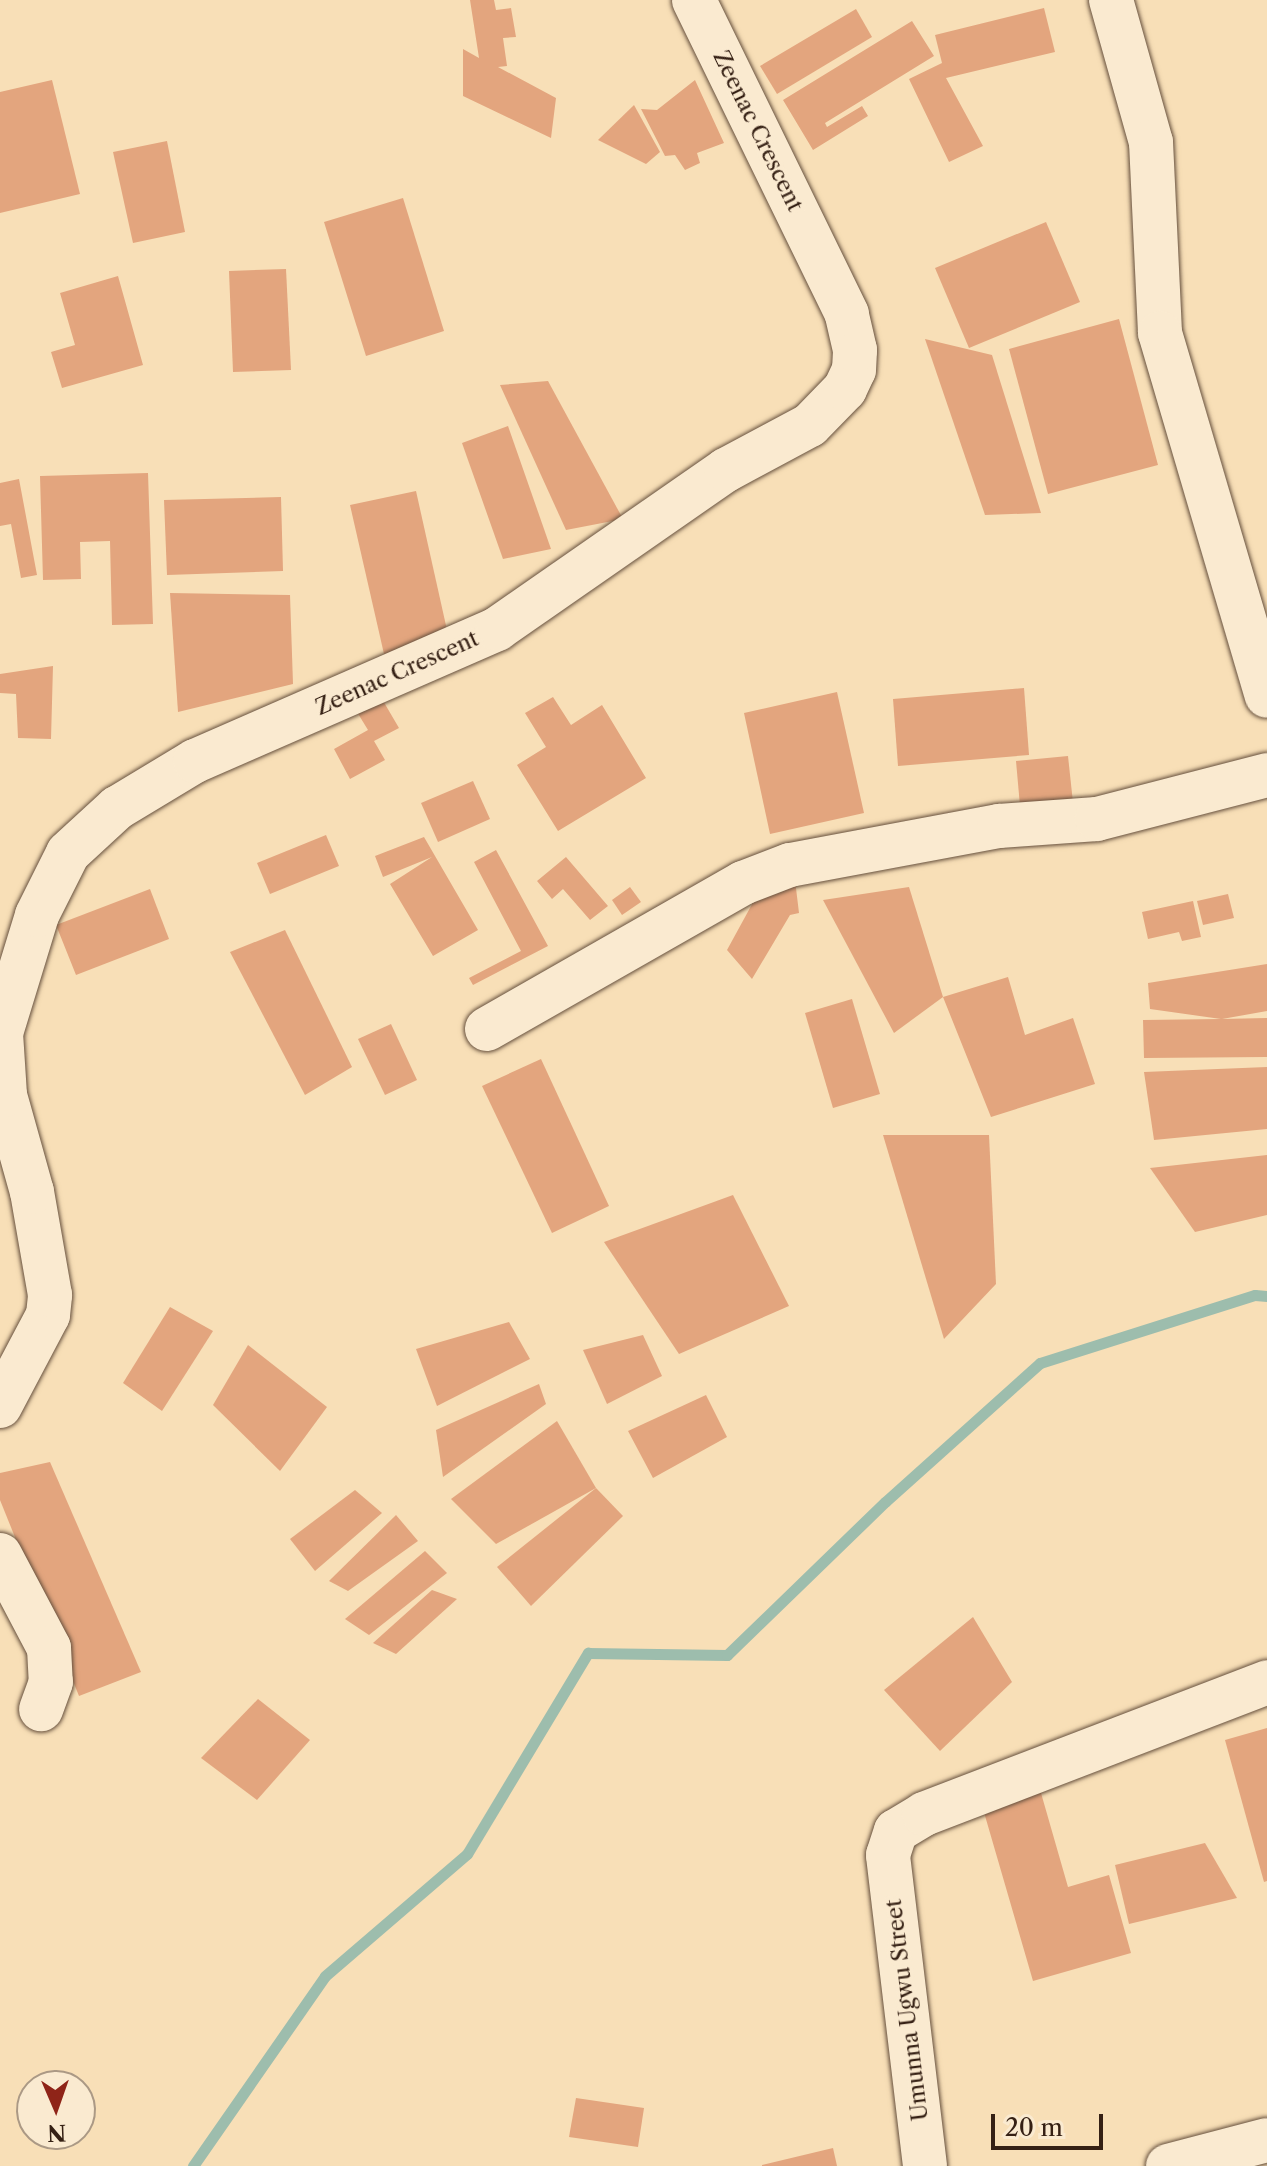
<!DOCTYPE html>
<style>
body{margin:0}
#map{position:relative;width:1267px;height:2166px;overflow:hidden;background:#f8dfb7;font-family:"Libre Caslon Text",serif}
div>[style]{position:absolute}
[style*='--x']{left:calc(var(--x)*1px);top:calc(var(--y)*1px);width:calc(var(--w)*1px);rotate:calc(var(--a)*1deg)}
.stream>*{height:11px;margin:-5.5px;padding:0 5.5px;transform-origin:5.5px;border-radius:5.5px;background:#9dbdad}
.building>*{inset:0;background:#e3a57e}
.roads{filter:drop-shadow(0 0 2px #66503d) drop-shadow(0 0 2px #66503d)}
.minor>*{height:44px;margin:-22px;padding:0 22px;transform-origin:22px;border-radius:22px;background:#faead0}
span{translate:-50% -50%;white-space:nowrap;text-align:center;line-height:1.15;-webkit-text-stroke:7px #faead0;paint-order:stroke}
.street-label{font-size:22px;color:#352014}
.north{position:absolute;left:16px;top:2070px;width:80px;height:80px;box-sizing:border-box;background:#faead0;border:2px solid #ab9985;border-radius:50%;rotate:178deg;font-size:22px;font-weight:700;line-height:32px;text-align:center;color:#352014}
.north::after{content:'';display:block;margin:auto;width:28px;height:36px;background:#8f2418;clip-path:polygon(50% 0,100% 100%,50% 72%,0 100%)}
.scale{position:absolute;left:991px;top:2114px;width:112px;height:36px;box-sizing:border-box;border:4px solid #352014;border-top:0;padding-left:10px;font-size:24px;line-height:28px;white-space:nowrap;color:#352014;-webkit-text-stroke:6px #faead0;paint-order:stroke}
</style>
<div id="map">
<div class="stream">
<i style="--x:193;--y:2166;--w:231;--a:-55.2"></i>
<i style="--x:325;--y:1976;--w:187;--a:-40.7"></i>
<i style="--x:467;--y:1854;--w:235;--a:-59"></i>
<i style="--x:588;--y:1653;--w:139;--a:0.8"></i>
<i style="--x:727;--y:1655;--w:220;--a:-44.1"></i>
<i style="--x:885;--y:1502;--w:208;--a:-41.9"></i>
<i style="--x:1040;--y:1363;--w:225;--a:-17.6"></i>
<i style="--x:1255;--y:1295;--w:12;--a:5"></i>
</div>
<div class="building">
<i style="clip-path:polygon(470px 0,494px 0,496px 10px,511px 8px,516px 37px,503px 38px,507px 66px,498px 67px,556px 98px,551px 138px,463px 96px,463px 49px,479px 58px)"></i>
<i style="clip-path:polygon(1044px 8px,1055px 52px,946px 78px,983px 146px,949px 162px,909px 79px,942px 63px,935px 35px)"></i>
<i style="clip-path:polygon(856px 9px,872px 37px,777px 94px,760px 66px)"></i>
<i style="clip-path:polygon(912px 21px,934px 56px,825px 123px,827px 127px,862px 106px,868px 116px,813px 150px,783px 100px)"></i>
<i style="clip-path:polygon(52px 80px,80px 194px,0 213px,0 92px)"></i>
<i style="clip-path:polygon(695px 80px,724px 143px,697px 153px,700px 163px,685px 170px,675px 155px,665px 156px,641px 109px,657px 110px)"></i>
<i style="clip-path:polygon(634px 105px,660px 152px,646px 164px,598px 140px)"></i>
<i style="clip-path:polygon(167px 141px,185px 232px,133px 243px,113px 152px)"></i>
<i style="clip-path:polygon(403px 198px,444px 331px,366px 356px,324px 222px)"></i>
<i style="clip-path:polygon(1046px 222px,1080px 302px,969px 348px,935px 268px)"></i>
<i style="clip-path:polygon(286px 269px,291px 370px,233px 372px,229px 271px)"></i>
<i style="clip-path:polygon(118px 276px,143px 365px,62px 388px,51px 352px,75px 345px,60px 293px)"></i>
<i style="clip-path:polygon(1119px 319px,1158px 465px,1048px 494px,1009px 349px)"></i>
<i style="clip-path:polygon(925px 339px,992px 355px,1041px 513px,985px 515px)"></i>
<i style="clip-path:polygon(548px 381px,623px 519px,566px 530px,500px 385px)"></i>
<i style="clip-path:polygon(508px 426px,551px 549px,503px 559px,462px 443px)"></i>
<i style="clip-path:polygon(148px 473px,153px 624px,112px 625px,110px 541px,80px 542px,81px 579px,43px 580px,40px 476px)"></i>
<i style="clip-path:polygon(19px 479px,37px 575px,21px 578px,11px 524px,0 526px,0 483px)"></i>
<i style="clip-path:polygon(416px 491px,449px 639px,384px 654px,350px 505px)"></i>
<i style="clip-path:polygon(281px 497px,283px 571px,167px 575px,164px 500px)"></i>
<i style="clip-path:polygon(170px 593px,290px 595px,293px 684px,178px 712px)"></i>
<i style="clip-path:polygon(53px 666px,51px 739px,18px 738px,16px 694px,0 693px,0 674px)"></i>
<i style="clip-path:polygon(1024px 688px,1029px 755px,898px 766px,893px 699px)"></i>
<i style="clip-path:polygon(837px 692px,864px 813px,770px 834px,744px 713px)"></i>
<i style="clip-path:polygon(553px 697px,571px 725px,602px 705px,646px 778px,558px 831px,517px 765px,546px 747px,525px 713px)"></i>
<i style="clip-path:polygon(382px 699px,399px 728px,374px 741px,385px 760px,350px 779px,334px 749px,368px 730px,357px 712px)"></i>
<i style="clip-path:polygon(1068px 756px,1074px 812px,1021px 817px,1016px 761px)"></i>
<i style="clip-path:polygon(473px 781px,490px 819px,438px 842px,421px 803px)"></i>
<i style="clip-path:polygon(326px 835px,339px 866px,270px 894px,257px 863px)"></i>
<i style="clip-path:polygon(424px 837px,478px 930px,433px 956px,390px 884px,432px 857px,383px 877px,375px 856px)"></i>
<i style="clip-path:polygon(496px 850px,548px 946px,473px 985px,469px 978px,521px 951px,474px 862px)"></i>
<i style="clip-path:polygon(566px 857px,608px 906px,590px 920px,563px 889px,552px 899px,537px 881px)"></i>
<i style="clip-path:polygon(795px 880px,799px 913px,790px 915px,752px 979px,727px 950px,762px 886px)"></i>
<i style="clip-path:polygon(630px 887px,641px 902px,622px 915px,612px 900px)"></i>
<i style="clip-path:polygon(909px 887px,943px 997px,894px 1033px,823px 900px)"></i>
<i style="clip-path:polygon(150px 889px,169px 939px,76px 975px,56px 925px)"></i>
<i style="clip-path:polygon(1228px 894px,1234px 918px,1203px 925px,1197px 901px)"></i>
<i style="clip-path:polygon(1193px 901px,1201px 937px,1182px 941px,1179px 932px,1148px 939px,1142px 912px)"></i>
<i style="clip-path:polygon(285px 930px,352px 1067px,305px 1095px,230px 952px)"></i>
<i style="clip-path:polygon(1267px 964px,1267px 1011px,1222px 1019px,1267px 1018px,1267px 1057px,1144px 1058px,1143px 1020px,1221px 1019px,1150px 1009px,1148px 983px)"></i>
<i style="clip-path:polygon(1008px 977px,1025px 1035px,1073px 1018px,1095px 1084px,991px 1117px,943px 997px)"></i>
<i style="clip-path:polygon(852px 999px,880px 1094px,833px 1108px,805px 1013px)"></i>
<i style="clip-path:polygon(391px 1024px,417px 1080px,385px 1095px,358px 1039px)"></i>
<i style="clip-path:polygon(541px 1059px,609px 1206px,552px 1233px,482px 1086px)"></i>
<i style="clip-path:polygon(1267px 1067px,1267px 1129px,1154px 1140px,1144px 1072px)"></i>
<i style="clip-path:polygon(883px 1135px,989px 1135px,996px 1284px,944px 1339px)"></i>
<i style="clip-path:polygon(1267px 1155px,1267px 1215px,1195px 1232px,1150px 1168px)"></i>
<i style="clip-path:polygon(733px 1195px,789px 1306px,679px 1354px,604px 1242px)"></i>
<i style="clip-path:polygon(170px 1307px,213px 1331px,162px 1411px,123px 1383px)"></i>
<i style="clip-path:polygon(509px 1322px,530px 1359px,437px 1406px,416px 1349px)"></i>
<i style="clip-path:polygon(643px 1335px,662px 1376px,607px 1404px,583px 1350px)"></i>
<i style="clip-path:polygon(248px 1345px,327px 1407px,280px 1471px,213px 1405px)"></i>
<i style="clip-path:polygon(539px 1384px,546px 1404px,443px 1477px,436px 1430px)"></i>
<i style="clip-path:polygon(706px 1395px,727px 1437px,653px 1478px,628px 1431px)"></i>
<i style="clip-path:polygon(557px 1421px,596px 1488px,496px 1544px,451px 1499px)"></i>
<i style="clip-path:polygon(50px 1462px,141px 1672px,79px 1696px,0 1500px,0 1473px)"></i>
<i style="clip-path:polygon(596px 1488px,623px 1516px,531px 1606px,497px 1567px)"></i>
<i style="clip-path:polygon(355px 1490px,382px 1513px,315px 1571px,290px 1539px)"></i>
<i style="clip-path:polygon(396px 1515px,418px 1541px,348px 1591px,329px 1581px)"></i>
<i style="clip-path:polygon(425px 1551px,447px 1573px,369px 1635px,345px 1619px)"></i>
<i style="clip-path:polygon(432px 1590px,457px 1599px,396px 1654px,373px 1643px)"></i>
<i style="clip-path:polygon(973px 1617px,1012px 1682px,940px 1751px,884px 1690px)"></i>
<i style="clip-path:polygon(258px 1699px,310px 1740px,257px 1800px,201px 1758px)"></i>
<i style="clip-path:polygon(1267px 1728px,1267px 1881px,1264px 1882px,1225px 1740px)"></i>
<i style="clip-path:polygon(1039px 1786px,1068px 1887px,1109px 1875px,1131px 1953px,1033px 1981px,981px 1802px)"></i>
<i style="clip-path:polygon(1205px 1843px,1237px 1898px,1129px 1924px,1115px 1865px)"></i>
<i style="clip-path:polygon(576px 2098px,644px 2108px,638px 2147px,569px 2137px)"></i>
<i style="clip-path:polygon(833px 2148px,837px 2166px,762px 2166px,762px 2165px)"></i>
</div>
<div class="roads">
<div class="minor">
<i style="--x:1111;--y:0;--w:148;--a:74.3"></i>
<i style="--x:1151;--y:142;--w:191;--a:87.3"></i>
<i style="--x:1160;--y:333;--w:378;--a:73.6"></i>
<i style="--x:487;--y:1029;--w:295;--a:-29.7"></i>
<i style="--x:743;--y:883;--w:50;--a:-21"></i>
<i style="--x:790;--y:865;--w:213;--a:-10.6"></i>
<i style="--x:999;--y:826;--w:98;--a:-4.1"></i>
<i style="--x:1097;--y:819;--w:176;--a:-14.5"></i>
<i style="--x:0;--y:1406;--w:103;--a:-62.2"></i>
<i style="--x:48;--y:1315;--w:20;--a:-84"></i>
<i style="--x:50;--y:1295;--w:105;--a:-99.9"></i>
<i style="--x:32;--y:1192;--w:101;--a:-105.6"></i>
<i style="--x:5;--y:1095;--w:62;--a:-93.7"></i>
<i style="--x:1;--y:1033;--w:123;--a:-73"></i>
<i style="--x:37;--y:915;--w:69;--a:-63.4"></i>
<i style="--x:68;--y:853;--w:67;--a:-42.6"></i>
<i style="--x:117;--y:808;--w:91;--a:-31.1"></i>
<i style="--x:195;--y:761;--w:330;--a:-23.6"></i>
<i style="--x:497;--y:629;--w:279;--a:-34.8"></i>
<i style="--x:726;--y:470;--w:95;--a:-28.2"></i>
<i style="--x:810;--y:425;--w:50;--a:-45.8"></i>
<i style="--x:845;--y:389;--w:21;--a:-65"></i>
<i style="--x:854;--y:370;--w:20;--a:-87"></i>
<i style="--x:855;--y:350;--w:37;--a:-103"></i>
<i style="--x:847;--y:314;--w:349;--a:-116"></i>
<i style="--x:0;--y:1555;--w:105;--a:62.2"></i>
<i style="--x:49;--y:1648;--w:34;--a:87"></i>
<i style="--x:51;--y:1682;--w:29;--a:110"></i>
<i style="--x:925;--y:2166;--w:313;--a:-96.8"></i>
<i style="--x:888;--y:1855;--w:25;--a:-72"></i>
<i style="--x:896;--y:1831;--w:33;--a:-31"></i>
<i style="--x:924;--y:1814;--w:368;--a:-21"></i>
<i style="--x:1168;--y:2166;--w:102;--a:-14.7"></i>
</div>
</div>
<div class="street-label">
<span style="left:758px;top:131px;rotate:64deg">Zeenac Crescent</span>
<span style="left:397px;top:673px;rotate:-24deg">Zeenac Crescent</span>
<span style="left:907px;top:2010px;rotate:-97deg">Umunna Ugwu Street</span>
</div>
<div class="north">N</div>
<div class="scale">20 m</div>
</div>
